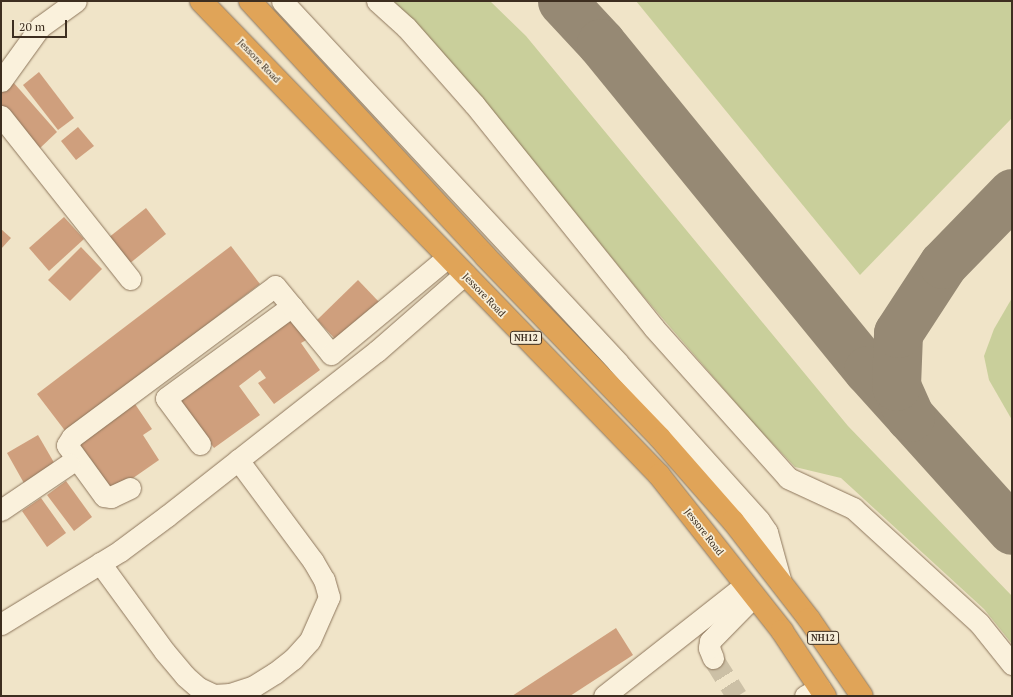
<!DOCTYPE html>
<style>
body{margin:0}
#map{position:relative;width:1013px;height:697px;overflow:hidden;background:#f0e4c8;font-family:"PT Serif",serif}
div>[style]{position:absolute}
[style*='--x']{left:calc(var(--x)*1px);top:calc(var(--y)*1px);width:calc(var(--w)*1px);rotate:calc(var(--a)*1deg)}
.green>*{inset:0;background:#c9cf9b}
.taxiway>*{height:49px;margin:-24.5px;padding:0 24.5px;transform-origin:24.5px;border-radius:24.5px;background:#968974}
.building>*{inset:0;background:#cf9f7d}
.minor-tunnel>*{height:21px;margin-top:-10.5px;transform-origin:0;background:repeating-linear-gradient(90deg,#ccc0a6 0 21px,transparent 0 31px)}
.roads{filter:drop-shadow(0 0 1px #8d765c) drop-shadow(0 0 1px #8d765c)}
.minor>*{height:21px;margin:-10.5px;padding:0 10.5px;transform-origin:10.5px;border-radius:10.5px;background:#faf1dc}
.highway>*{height:22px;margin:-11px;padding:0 11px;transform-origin:11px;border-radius:11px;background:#e0a458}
span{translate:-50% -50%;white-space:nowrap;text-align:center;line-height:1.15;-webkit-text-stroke:3.5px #f7eed8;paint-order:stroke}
.shield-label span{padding:1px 3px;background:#f7eed8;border:1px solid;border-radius:3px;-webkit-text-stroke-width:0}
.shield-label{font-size:9px;color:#3d2e20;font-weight:700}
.street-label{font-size:10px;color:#3d2e20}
.frame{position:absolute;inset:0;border:2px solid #3d2e20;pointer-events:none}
.scale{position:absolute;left:12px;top:20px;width:55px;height:18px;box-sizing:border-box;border:2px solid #3d2e20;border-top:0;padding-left:5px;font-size:12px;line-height:14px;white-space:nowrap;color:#3d2e20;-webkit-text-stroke:3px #f7eed8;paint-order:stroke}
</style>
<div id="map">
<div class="green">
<i style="clip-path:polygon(393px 1px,490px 1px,526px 36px,848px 426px,1012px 596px,1012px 644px,984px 609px,841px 478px,795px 467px,754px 424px,638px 290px,534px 162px,413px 20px)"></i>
<i style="clip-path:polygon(636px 1px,1012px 1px,1012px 118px,860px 275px)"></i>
<i style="clip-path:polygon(1012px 298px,1012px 420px,989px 380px,984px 356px,994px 329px)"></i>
</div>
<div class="taxiway">
<i style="--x:562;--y:1;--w:57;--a:47.1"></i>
<i style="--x:601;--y:43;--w:422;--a:50.8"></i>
<i style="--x:868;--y:370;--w:215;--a:48"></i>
<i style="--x:910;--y:417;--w:34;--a:-114"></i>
<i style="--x:896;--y:386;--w:53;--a:-87.8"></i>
<i style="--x:898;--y:333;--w:82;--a:-56.9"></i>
<i style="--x:943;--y:264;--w:99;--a:-45.8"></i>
</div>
<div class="building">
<i style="clip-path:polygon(39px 72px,74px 118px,58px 130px,23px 85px)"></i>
<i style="clip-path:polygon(13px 82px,57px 132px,39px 149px,1px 106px,1px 93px)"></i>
<i style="clip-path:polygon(78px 127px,94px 146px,76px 160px,61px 141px)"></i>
<i style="clip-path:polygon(146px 208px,166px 234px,129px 264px,108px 238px)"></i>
<i style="clip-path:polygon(64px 217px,84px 239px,49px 271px,29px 248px)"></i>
<i style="clip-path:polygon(1px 229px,11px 238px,1px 249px)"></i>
<i style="clip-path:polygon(231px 246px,260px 284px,66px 432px,37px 394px)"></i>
<i style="clip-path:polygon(81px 247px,102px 269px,70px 301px,48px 280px)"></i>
<i style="clip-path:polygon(358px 280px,380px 303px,339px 343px,317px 320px)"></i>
<i style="clip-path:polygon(293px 318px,308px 339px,301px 343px,320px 370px,274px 404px,258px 383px,266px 378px,260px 370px,239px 386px,260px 415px,214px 448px,193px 419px,174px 405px)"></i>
<i style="clip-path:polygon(135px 404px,152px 429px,143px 435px,159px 460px,113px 492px,90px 458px,84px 463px,73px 446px)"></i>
<i style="clip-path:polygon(38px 435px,56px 466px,25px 485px,7px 453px)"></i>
<i style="clip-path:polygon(66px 481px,92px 517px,74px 531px,47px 495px)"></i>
<i style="clip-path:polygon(41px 498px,66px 533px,47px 547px,22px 511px)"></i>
<i style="clip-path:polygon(616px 628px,633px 655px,570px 696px,512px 696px)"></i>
</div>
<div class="minor-tunnel">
<i style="--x:713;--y:658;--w:45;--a:57.7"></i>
</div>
<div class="roads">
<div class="minor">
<i style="--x:282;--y:1;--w:494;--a:47.1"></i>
<i style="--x:618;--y:363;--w:211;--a:48.1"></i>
<i style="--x:759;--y:520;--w:14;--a:56"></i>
<i style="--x:767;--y:532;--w:53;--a:74.6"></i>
<i style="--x:377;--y:1;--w:39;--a:42"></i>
<i style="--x:406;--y:27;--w:103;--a:48.6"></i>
<i style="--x:474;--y:104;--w:287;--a:51.2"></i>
<i style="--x:654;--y:328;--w:201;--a:48.2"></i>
<i style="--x:788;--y:478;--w:72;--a:24.8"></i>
<i style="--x:853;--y:508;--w:171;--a:42.4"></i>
<i style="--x:979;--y:623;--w:53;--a:51.2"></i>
<i style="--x:1;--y:81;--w:67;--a:-54.2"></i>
<i style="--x:40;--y:27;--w:44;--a:-35.8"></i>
<i style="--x:1;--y:116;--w:208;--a:51.6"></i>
<i style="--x:200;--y:444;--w:57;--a:-126.5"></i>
<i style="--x:166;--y:398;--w:156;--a:-36.1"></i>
<i style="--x:130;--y:488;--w:21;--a:155"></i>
<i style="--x:111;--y:497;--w:7;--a:-172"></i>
<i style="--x:104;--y:496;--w:63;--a:-126"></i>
<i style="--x:67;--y:445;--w:9;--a:-58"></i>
<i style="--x:72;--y:437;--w:253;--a:-36.6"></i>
<i style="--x:275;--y:286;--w:88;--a:50.5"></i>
<i style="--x:331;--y:354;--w:152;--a:-39.7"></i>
<i style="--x:1;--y:510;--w:82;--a:-34.1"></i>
<i style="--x:100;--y:563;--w:110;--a:53.9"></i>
<i style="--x:165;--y:652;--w:31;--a:50"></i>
<i style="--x:185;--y:676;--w:18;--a:41"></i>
<i style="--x:199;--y:688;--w:17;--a:25"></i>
<i style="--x:214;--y:695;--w:16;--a:-4"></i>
<i style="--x:230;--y:694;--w:25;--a:-18"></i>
<i style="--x:254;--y:686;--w:25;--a:-32"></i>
<i style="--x:275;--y:673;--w:23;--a:-38"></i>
<i style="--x:293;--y:659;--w:25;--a:-48"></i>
<i style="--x:310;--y:640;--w:47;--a:-66.2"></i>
<i style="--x:329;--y:597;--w:18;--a:-106"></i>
<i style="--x:324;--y:580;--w:22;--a:-120"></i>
<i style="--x:313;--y:561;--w:126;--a:-126.6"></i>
<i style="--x:1;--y:624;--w:140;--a:-31.5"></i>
<i style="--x:120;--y:551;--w:59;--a:-36.7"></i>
<i style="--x:167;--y:516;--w:267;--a:-38.2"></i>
<i style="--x:377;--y:351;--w:117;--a:-41.2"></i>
<i style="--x:713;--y:658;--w:11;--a:-112"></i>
<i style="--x:709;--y:648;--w:7;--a:-82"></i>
<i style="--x:710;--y:641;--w:63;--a:-45.6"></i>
<i style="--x:604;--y:696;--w:179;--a:-38.2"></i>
<i style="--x:805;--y:696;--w:17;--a:-28"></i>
</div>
<div class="highway">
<i style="--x:201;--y:1;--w:659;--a:45.98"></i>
<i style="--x:659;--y:475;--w:199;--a:51.7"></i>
<i style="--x:782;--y:631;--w:78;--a:56.5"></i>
<i style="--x:250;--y:1;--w:347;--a:47.3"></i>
<i style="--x:485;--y:256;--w:252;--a:46.1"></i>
<i style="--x:660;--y:438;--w:111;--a:48.7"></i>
<i style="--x:733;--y:521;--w:124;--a:52.2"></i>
<i style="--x:809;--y:619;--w:93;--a:55.5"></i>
</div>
</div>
<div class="shield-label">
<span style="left:526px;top:338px">NH12</span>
<span style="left:823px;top:638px">NH12</span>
</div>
<div class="street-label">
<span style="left:259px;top:61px;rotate:46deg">Jessore Road</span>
<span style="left:484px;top:295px;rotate:46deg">Jessore Road</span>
<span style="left:704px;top:532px;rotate:52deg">Jessore Road</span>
</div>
<div class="frame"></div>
<div class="scale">20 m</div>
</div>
